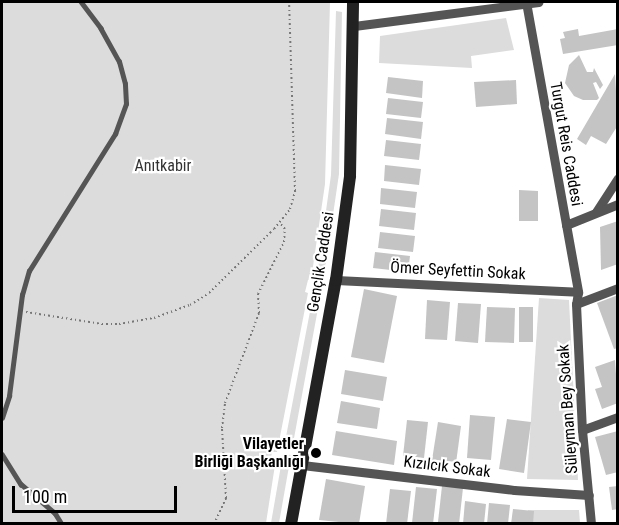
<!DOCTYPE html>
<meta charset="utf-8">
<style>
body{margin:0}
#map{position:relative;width:619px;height:525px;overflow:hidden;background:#fff;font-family:"Roboto Condensed",sans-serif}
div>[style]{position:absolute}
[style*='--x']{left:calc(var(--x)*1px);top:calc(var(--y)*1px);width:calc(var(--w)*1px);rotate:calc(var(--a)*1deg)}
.green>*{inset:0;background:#dcdcdc}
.building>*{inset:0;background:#c4c4c4}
.path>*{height:2px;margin-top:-1px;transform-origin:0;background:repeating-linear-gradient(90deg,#777 0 1.5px,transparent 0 4.5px)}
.service>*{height:4.5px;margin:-2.25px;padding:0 2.25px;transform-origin:2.25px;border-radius:2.25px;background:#555}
.minor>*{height:9px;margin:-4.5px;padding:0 4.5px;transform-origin:4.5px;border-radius:4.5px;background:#555}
.secondary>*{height:12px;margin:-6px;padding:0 6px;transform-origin:6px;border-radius:6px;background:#222}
.dots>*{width:16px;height:16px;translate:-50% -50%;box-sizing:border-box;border:3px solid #fff;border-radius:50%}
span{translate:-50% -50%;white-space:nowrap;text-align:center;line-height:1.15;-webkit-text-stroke:4.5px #fff;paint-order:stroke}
.street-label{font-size:16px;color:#000}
.park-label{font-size:16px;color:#333}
.poi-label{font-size:16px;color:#000;font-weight:700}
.right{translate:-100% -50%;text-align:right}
.frame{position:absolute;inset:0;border:3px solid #000;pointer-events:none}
.scale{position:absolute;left:12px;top:486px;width:165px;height:27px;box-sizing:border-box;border:3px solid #000;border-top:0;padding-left:8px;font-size:18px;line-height:21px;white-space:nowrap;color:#000;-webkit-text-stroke:4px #fff;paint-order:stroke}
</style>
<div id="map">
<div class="green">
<i style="clip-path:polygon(2px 2px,330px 2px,325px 184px,311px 280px,308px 280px,305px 292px,308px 293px,277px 452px,272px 452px,270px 464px,275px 465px,266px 523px,2px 523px)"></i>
<i style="clip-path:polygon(336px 11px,342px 12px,339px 174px,324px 276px,292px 449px,284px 447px,317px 275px,331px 175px)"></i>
<i style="clip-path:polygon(506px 18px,514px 50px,471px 56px,472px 68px,379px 63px,380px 36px)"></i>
<i style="clip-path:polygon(539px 298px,569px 300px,578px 480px,527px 479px)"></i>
<i style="clip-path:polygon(283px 454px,291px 455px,279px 523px,271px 523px)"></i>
<i style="clip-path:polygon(528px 510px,579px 510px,580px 523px,527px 524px)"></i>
</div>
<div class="building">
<i style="clip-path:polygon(578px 29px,579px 36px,618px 29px,618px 45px,563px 54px,560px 39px,565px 38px,563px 32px)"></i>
<i style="clip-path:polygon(579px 55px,587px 72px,593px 72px,594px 68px,603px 85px,600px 89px,596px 82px,593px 83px,599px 98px,597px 100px,583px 100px,574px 96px,565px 83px,569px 65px)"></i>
<i style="clip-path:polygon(615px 74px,618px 125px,606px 144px,591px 136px,586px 145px,577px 139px)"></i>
<i style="clip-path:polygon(388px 77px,423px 81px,422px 98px,386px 93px)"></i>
<i style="clip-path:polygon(516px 80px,517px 104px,476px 107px,474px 82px)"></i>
<i style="clip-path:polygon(388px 98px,423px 102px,421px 118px,386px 114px)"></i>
<i style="clip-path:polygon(387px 118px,423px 122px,421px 139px,385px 134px)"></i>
<i style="clip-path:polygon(386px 140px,421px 144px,419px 160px,384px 156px)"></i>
<i style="clip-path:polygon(385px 165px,421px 169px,419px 185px,384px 181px)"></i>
<i style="clip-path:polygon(381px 188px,417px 192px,415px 208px,380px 204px)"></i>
<i style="clip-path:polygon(519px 190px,538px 191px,538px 221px,519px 221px)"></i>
<i style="clip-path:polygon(381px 209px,416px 213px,414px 230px,379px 226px)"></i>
<i style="clip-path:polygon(618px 221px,618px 264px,601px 270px,600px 227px)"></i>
<i style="clip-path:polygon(380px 232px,415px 236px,413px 252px,378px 248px)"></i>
<i style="clip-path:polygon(375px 252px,410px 256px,408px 272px,373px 268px)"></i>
<i style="clip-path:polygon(364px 289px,397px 296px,384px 363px,351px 357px)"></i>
<i style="clip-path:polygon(618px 295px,618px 348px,614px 349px,597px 303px)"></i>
<i style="clip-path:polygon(427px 300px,450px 302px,447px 340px,425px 339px)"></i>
<i style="clip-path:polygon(458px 303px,481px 304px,478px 343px,455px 341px)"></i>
<i style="clip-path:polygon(487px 307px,515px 308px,514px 343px,485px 342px)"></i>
<i style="clip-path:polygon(519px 307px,533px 307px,533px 342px,519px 342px)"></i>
<i style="clip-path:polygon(615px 360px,618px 403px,602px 409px,595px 389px,602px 387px,595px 367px)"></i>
<i style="clip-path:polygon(345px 370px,387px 377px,383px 401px,341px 394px)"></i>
<i style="clip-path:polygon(341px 401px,380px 408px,377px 429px,337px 423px)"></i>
<i style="clip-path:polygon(470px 415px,495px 417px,491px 460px,467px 458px)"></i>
<i style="clip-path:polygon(507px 419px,531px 422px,524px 473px,499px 469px)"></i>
<i style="clip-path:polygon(407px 420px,428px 422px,424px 458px,403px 456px)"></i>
<i style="clip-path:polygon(438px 422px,461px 426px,456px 463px,432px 460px)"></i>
<i style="clip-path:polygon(336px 431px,397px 441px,394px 465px,332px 455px)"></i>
<i style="clip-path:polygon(618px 431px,618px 472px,606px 475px,595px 437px)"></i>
<i style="clip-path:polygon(326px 479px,365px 486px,359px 524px,319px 520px)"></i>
<i style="clip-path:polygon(442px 486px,463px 488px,459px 524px,438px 522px)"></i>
<i style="clip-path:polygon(618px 486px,618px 509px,612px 510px,609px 487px)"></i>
<i style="clip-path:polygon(416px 487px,437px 489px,433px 524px,412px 523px)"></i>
<i style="clip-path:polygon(390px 489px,411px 491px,407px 524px,386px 524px)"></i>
<i style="clip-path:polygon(465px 501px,486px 504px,484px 524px,463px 524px)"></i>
<i style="clip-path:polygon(489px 503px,510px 505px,508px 524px,487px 524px)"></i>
<i style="clip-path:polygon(513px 509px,534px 511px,533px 524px,511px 524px)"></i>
</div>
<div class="path">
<i style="--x:26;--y:312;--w:77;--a:9"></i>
<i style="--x:102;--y:324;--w:17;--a:0"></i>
<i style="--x:119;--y:324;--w:36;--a:-10"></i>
<i style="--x:154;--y:318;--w:38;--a:-20"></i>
<i style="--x:190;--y:305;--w:22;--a:-32"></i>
<i style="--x:209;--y:293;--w:91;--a:-44.6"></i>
<i style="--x:274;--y:229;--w:26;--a:-51"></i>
<i style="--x:290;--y:209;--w:19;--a:-74"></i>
<i style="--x:295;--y:191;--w:189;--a:-91.8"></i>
<i style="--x:214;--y:524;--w:29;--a:-65"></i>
<i style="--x:226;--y:498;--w:70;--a:-93.3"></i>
<i style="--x:222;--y:428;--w:25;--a:-83"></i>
<i style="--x:225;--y:403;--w:96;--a:-69.3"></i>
<i style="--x:259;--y:313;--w:19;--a:-93"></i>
<i style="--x:258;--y:294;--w:58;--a:-63.4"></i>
<i style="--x:284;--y:242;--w:13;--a:-86"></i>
<i style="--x:285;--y:229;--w:8;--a:-130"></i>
</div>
<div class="service">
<i style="--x:2;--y:418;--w:23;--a:-72"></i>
<i style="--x:9;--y:396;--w:102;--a:-82.7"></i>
<i style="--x:22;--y:295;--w:25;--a:-74"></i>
<i style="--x:29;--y:271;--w:162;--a:-57.9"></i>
<i style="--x:115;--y:134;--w:32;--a:-70"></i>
<i style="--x:126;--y:104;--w:20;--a:-93"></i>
<i style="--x:125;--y:84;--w:23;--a:-105"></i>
<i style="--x:119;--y:62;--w:38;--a:-119"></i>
<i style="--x:101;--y:29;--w:34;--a:-127"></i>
<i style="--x:2;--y:454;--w:36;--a:58"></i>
<i style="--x:21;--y:484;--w:45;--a:40.5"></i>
<i style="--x:55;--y:513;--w:13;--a:58"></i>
</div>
<div class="minor">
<i style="--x:526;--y:2;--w:295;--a:79.8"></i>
<i style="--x:578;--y:292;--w:12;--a:99"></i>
<i style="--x:576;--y:304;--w:126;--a:87.3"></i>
<i style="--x:582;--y:430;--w:94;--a:84.5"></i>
<i style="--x:354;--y:26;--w:186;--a:-7.4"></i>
<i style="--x:596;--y:212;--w:40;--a:-57.1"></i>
<i style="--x:566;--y:225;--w:56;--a:-22"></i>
<i style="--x:336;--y:280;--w:242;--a:2.8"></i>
<i style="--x:576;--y:304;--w:45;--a:-20.9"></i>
<i style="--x:582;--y:430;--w:38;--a:-20"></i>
<i style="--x:302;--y:465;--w:213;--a:6.7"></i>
<i style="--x:514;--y:490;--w:75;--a:3.8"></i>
</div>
<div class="secondary">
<i style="--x:291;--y:524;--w:248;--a:-79.6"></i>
<i style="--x:336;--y:280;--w:105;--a:-82.3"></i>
<i style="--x:350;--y:176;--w:174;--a:-89"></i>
</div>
<div class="dots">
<i style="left:316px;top:453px;background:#000"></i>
</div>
<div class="street-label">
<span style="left:566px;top:144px;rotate:80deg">Turgut Reis Caddesi</span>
<span style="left:321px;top:262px;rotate:-81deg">Gençlik Caddesi</span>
<span style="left:458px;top:271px;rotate:3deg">Ömer Seyfettin Sokak</span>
<span style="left:568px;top:409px;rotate:-94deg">Süleyman Bey Sokak</span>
<span style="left:447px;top:467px;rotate:7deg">Kızılcık Sokak</span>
</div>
<div class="park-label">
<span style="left:163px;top:166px">Anıtkabir</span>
</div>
<div class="poi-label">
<span class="right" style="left:304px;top:453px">Vilayetler<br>Birliği Başkanlığı</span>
</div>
<div class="frame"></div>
<div class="scale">100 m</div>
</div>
